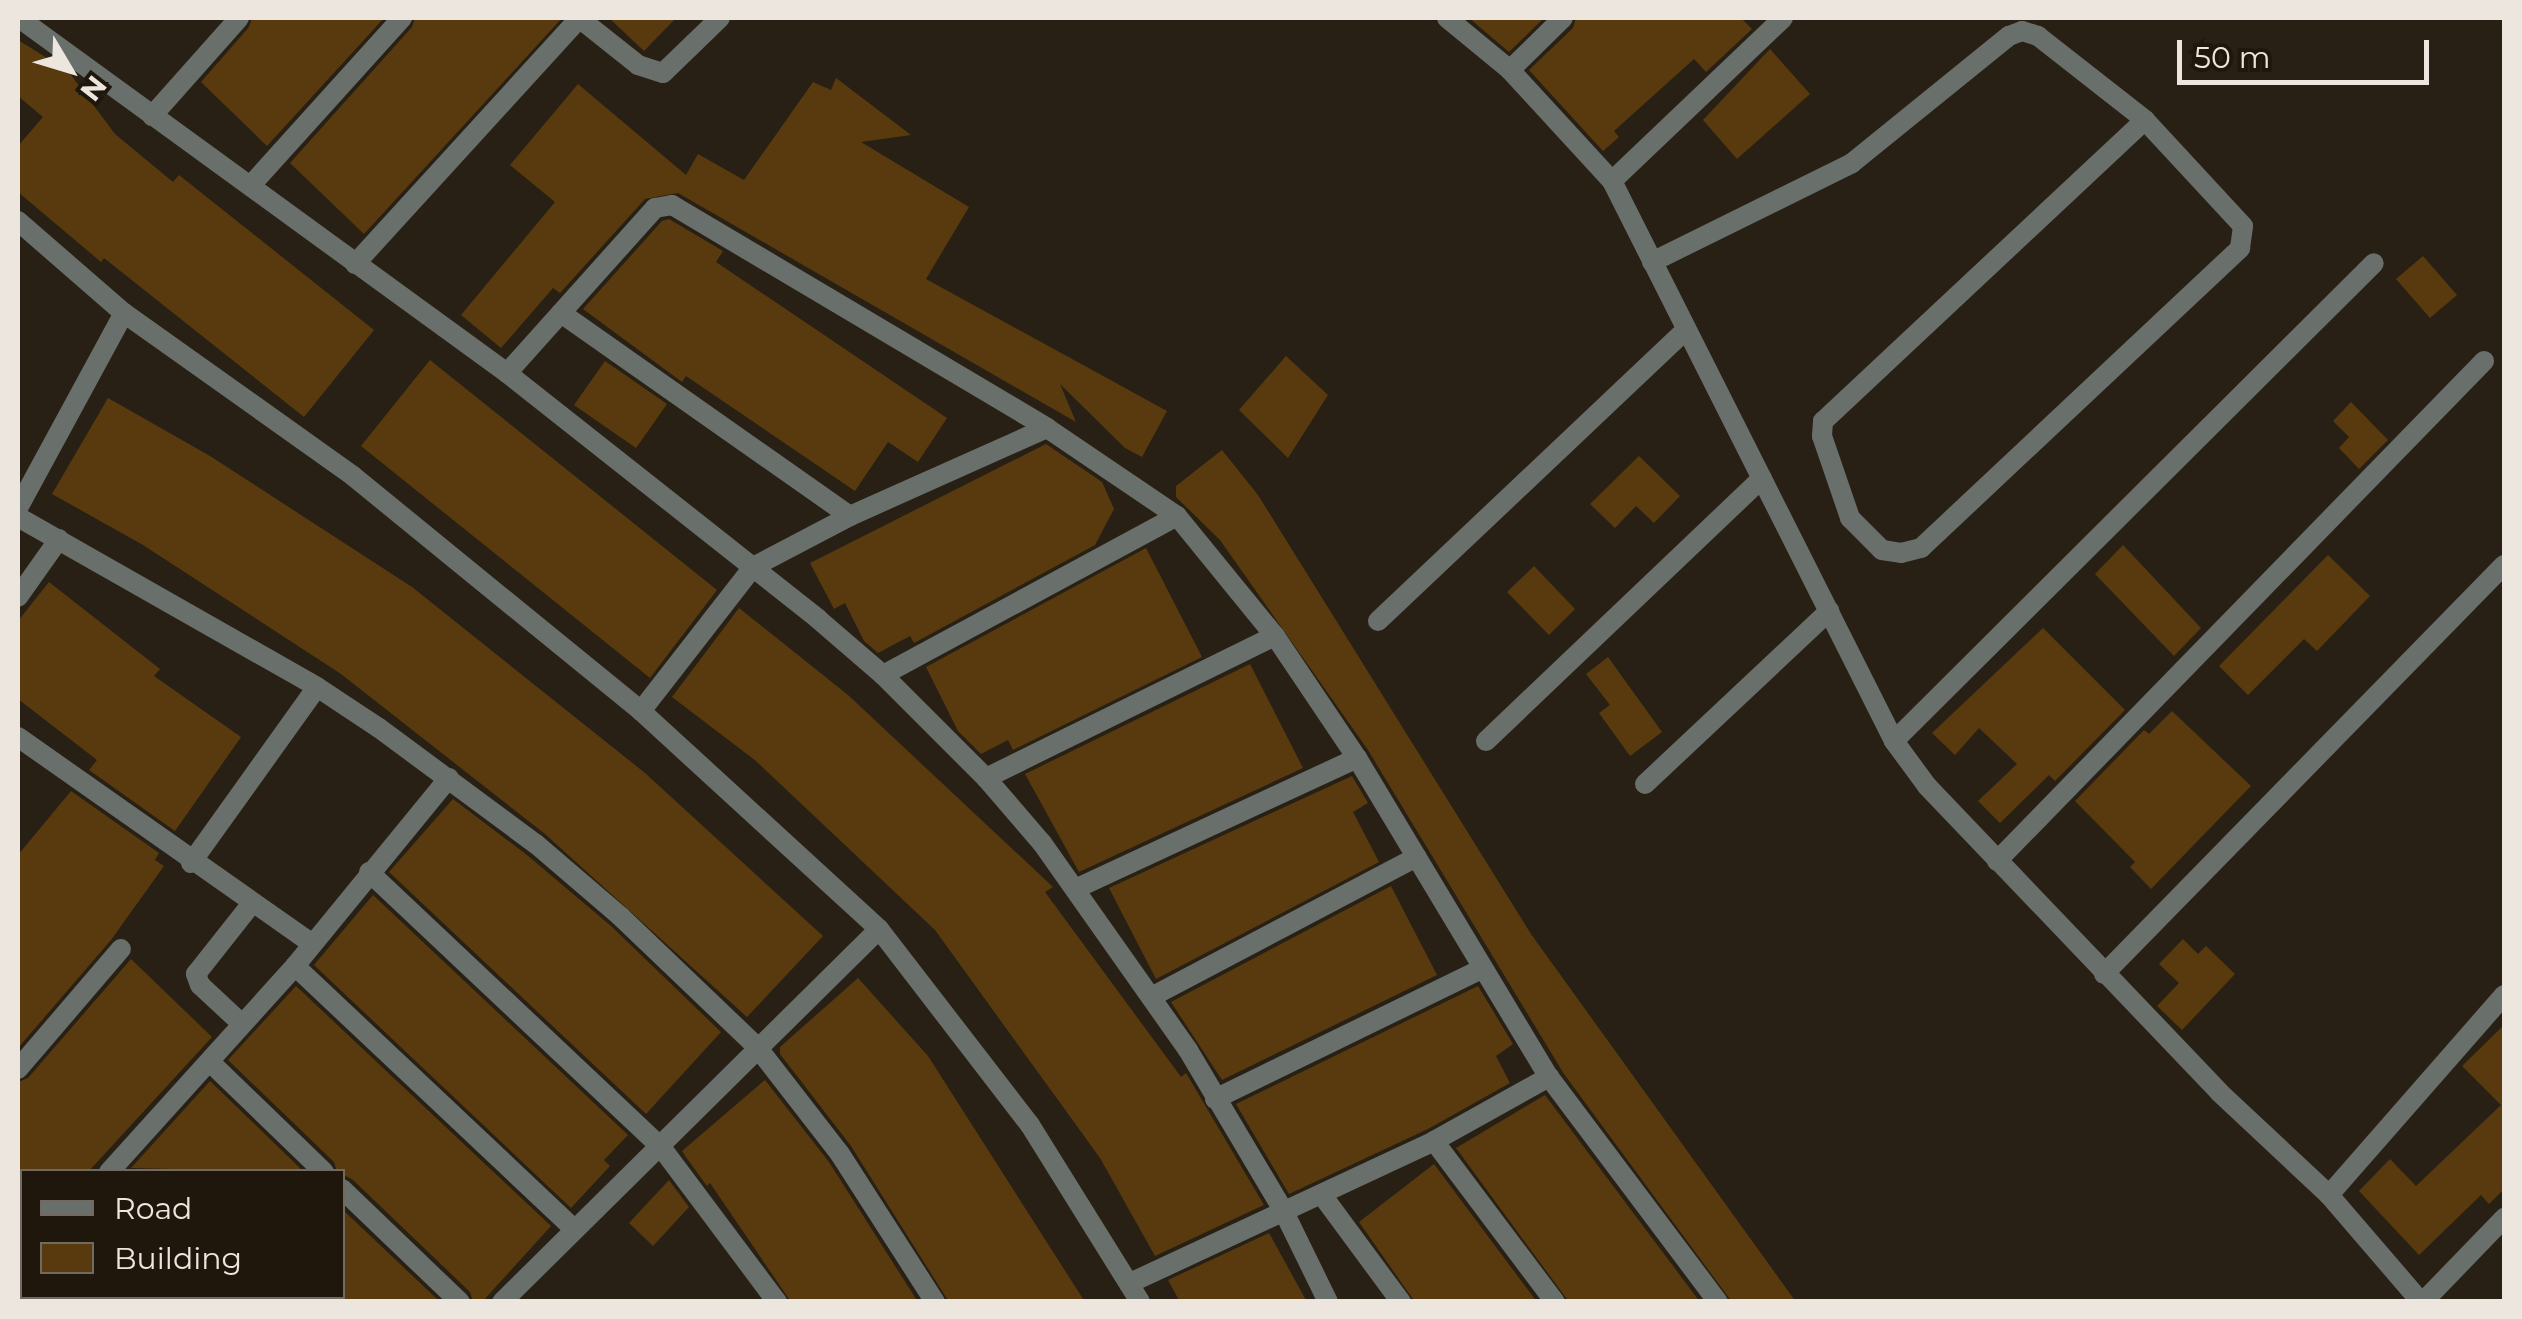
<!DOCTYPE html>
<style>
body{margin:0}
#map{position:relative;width:2522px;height:1319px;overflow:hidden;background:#282014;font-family:Montserrat,sans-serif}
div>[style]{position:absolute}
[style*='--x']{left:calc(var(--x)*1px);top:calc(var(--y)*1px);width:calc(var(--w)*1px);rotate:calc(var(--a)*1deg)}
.building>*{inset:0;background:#583a0e}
.minor>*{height:20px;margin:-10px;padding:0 10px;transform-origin:10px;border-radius:10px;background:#696f6a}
span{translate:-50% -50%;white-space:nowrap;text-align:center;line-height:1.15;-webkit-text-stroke:10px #1f170b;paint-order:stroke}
.frame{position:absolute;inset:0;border:20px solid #ece6df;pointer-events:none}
.legend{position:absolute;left:20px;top:1169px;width:325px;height:130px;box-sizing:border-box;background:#1f170b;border:2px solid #716a60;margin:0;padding:12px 18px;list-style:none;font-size:30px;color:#ece6df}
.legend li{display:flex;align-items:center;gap:20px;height:50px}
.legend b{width:50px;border:2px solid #716a60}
.north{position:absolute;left:20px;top:20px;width:100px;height:100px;-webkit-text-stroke:8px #1f170b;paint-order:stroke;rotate:128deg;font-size:28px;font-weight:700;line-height:40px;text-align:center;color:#ece6df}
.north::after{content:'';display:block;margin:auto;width:35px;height:45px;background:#ece6df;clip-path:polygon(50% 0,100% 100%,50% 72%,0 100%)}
.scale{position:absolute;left:2177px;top:40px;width:252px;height:45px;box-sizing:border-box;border:5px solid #ece6df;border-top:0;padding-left:12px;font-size:30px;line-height:35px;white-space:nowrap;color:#ece6df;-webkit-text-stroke:8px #1f170b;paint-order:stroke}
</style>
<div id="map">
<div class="building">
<i style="clip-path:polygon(252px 18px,384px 18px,267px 146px,201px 82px,249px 27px)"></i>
<i style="clip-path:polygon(415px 18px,562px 18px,364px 234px,290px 163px,412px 27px)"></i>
<i style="clip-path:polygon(609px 18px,676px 18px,644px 51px)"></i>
<i style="clip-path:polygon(1469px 18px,1544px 18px,1509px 52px)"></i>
<i style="clip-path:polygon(1576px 18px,1741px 18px,1752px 29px,1706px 72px,1694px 59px,1614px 131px,1619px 137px,1603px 151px,1529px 70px,1573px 28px)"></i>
<i style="clip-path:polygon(18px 40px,68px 71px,115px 134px,173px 182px,179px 175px,374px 330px,304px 417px,104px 258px,101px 262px,18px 192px,18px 146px,43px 117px,18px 96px)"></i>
<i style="clip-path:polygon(1770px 49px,1810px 94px,1737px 159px,1703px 120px)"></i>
<i style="clip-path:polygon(836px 78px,911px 135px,861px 142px,969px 207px,926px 279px,1167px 411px,1142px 457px,1125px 448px,1060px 384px,1076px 422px,678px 193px,645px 199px,560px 293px,553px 288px,501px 348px,461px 315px,555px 202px,510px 165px,578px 84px,686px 175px,698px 154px,744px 180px,813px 82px,831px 90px)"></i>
<i style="clip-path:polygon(669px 219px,723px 251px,716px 262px,947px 418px,918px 462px,888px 442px,855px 491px,686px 376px,682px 382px,583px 309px,662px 221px)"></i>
<i style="clip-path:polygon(2423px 256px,2457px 295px,2430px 318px,2396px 279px)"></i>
<i style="clip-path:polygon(1286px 356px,1328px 395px,1288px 458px,1239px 410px)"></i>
<i style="clip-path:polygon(430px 360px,717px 590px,650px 678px,361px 446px)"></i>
<i style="clip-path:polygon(605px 361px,667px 404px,636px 448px,574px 405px)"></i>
<i style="clip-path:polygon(108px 398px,210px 456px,412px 587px,645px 773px,823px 936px,747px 1017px,545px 834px,341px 674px,143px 545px,52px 494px)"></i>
<i style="clip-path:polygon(2351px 402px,2388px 440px,2359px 469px,2339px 448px,2349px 437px,2333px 421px)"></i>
<i style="clip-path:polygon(1046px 444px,1102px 482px,1114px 509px,1095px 545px,914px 643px,910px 636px,878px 653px,864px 641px,845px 603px,834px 609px,810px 563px)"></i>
<i style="clip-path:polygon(1222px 450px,1258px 495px,1531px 934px,1796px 1302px,1732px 1302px,1564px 1074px,1368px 750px,1220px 540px,1176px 497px,1176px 486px)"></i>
<i style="clip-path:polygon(1639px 456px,1680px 496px,1654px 523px,1636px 506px,1615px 528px,1590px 504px)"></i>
<i style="clip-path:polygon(2123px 545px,2201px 628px,2174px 656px,2095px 574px)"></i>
<i style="clip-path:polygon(1146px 548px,1202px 657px,1013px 750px,1008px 740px,981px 754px,958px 731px,926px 667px)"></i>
<i style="clip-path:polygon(2328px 555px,2370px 596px,2317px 651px,2304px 639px,2248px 695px,2219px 666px)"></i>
<i style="clip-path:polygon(1534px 566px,1575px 609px,1549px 635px,1507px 592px)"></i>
<i style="clip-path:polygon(49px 582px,160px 669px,154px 676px,241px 737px,175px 831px,89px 770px,97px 760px,18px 699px,18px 621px)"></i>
<i style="clip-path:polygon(739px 608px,848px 695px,1053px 887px,1045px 892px,1181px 1077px,1186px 1073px,1264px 1205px,1155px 1256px,1100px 1158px,935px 930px,756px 761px,672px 697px)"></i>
<i style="clip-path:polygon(2043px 628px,2125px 710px,2055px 781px,2049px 775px,2000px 823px,1978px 801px,2017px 764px,1979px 728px,1955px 755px,1932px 733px)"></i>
<i style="clip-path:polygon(1608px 657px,1662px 732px,1630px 756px,1599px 713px,1610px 705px,1586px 674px)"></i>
<i style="clip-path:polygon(1250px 664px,1303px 768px,1079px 872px,1025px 774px)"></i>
<i style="clip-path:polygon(2172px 711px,2251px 786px,2151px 889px,2130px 867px,2135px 862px,2075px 801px,2144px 730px,2149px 734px)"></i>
<i style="clip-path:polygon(1352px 776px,1368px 803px,1353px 812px,1379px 862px,1156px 979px,1109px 888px)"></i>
<i style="clip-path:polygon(71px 791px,159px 853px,155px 860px,164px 866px,111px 940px,18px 1048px,18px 855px)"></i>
<i style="clip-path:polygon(453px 799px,527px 855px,611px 926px,721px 1032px,646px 1114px,389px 872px)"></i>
<i style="clip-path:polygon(1391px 886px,1437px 975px,1222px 1080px,1171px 1002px)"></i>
<i style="clip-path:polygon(373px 895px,628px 1135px,604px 1160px,610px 1166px,571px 1208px,314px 965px)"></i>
<i style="clip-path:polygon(2183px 939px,2198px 954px,2206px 946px,2235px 974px,2182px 1030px,2157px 1006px,2179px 983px,2159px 964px)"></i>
<i style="clip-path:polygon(131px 959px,212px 1037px,88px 1172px,18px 1172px,18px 1082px,28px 1078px)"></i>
<i style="clip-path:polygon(858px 978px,928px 1056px,1085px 1302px,949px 1302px,851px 1146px,780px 1054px,780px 1047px)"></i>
<i style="clip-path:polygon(296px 986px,551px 1226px,482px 1302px,473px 1302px,470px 1292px,352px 1179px,337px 1172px,334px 1162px,228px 1060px)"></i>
<i style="clip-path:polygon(1478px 986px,1513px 1044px,1496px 1056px,1510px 1083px,1428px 1129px,1289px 1194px,1236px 1104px)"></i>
<i style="clip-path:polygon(2504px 1025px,2504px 1189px,2489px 1204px,2481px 1195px,2419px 1255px,2359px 1191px,2390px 1159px,2416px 1186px,2501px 1105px,2462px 1066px)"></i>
<i style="clip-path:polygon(765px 1080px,829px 1162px,918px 1302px,791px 1302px,710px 1183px,707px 1186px,688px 1160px,682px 1151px)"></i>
<i style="clip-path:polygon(210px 1081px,304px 1172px,131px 1168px)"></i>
<i style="clip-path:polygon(1545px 1095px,1700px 1302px,1569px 1302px,1456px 1148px)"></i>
<i style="clip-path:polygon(1434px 1164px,1537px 1302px,1415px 1302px,1359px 1222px)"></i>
<i style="clip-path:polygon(669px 1180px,689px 1207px,653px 1246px,629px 1223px)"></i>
<i style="clip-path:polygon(342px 1209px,437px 1299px,434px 1302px,342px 1302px)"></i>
<i style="clip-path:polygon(1269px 1233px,1307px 1302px,1180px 1302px,1168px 1280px)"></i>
</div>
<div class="minor">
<i style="--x:19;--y:18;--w:603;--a:36.03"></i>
<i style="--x:507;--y:373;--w:222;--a:-48.1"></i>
<i style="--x:655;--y:208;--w:17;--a:-10"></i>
<i style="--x:672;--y:205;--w:436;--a:30.7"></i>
<i style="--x:1047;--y:428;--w:157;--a:34.1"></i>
<i style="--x:1177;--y:516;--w:155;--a:50.8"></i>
<i style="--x:1275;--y:636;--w:147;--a:56.1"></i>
<i style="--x:1357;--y:758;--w:372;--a:59"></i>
<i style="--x:1549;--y:1077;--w:281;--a:53.1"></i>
<i style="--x:579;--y:18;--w:75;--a:38.5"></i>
<i style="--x:638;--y:65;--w:26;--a:18"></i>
<i style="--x:663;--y:73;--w:79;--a:-44"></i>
<i style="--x:1447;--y:18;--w:82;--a:39.5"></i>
<i style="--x:1510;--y:70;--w:151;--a:47.4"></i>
<i style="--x:1612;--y:181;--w:627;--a:63.27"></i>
<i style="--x:1894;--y:741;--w:56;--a:53.7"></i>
<i style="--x:1927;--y:786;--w:423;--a:46.3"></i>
<i style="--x:2219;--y:1092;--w:151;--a:43.1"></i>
<i style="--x:2329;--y:1195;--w:141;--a:49.3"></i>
<i style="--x:1510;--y:70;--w:74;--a:-44.5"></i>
<i style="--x:152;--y:116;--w:131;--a:-48.4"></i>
<i style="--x:1612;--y:181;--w:236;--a:-43.6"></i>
<i style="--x:252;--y:184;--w:224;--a:-47.9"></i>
<i style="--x:18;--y:221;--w:140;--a:41"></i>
<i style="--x:124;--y:313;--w:281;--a:35.4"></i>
<i style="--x:353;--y:476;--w:372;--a:39.2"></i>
<i style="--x:641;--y:711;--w:323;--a:42.5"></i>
<i style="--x:879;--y:929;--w:247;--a:52.4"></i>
<i style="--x:1030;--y:1125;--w:208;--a:58.1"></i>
<i style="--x:1652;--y:262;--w:223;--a:-26.3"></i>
<i style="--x:1852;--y:163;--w:202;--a:-39"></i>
<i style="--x:2009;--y:36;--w:14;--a:-21"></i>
<i style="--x:2022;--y:31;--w:17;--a:17"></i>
<i style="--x:2038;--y:36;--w:136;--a:38.1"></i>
<i style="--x:2145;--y:120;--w:441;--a:136.9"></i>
<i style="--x:1823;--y:421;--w:15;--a:94"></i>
<i style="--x:1822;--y:436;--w:87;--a:71.1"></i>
<i style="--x:1850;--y:518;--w:45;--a:45"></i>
<i style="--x:1882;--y:550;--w:19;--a:9"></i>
<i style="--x:1901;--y:553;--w:21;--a:-14"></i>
<i style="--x:1921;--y:548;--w:438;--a:-43.2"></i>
<i style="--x:2240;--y:248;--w:22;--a:-82"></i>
<i style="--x:2243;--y:226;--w:144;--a:-132.8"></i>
<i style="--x:355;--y:264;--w:333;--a:-47.6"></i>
<i style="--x:561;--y:313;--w:353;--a:35.1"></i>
<i style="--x:507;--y:373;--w:397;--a:38.3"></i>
<i style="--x:818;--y:619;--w:86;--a:40.7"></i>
<i style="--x:883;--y:675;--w:146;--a:45"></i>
<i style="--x:986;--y:778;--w:86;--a:49.3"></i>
<i style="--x:1042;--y:843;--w:253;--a:54.8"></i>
<i style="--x:1188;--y:1050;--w:188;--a:59.3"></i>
<i style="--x:1284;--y:1212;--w:100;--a:63.9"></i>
<i style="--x:18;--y:508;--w:222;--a:-61.5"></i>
<i style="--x:18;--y:517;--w:344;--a:29.6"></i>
<i style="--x:317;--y:687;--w:74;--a:33.5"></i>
<i style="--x:379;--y:728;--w:195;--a:36.5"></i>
<i style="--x:536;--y:844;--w:111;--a:40.6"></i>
<i style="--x:620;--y:916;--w:190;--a:43.7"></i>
<i style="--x:757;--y:1047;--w:135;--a:52.2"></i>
<i style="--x:840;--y:1154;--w:176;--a:57.3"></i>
<i style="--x:18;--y:597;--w:71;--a:-54.7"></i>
<i style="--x:1378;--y:621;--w:422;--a:-43.4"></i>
<i style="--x:883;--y:675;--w:334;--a:-28.4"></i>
<i style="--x:641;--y:711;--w:182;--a:-52.1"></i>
<i style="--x:753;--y:567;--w:110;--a:-27.7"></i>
<i style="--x:850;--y:516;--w:216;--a:-24.1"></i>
<i style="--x:18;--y:737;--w:360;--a:35.1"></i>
<i style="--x:1486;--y:741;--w:381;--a:-43.6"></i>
<i style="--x:1894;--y:741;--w:677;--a:-44.88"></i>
<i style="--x:986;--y:778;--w:322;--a:-26.2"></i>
<i style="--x:1645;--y:784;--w:253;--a:-43.2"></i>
<i style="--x:1997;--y:861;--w:698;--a:-45.75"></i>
<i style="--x:191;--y:863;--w:216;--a:-54.4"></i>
<i style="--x:369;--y:872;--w:401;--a:43.3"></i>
<i style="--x:661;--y:1147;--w:194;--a:53.2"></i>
<i style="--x:1075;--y:889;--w:311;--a:-24.9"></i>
<i style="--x:295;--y:966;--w:383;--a:43.3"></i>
<i style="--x:2104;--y:974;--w:572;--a:-45.64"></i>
<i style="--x:1153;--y:996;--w:298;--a:-27.8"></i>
<i style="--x:242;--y:1024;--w:57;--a:-137.1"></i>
<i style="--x:200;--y:985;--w:12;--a:-110"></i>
<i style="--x:196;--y:974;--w:90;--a:-51.7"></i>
<i style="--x:210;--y:1062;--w:158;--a:44"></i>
<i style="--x:18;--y:1069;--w:158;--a:-49.4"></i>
<i style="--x:1215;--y:1099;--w:297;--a:-26"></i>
<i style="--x:1434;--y:1141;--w:201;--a:53.1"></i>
<i style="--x:109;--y:1172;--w:278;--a:-47.9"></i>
<i style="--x:295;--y:966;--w:243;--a:-50.7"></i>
<i style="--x:342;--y:1189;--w:163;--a:43.8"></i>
<i style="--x:1322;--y:1195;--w:133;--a:53.6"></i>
<i style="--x:2329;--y:1195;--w:266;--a:-48.8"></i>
<i style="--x:18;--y:1243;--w:8;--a:60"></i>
<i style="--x:1130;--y:1283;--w:336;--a:-25"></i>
<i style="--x:1434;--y:1141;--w:132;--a:-29.1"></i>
<i style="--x:68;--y:1296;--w:8;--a:50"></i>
<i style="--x:263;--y:1296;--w:8;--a:45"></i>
<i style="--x:502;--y:1302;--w:530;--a:-44.69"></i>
<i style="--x:2423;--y:1302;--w:117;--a:-46"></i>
</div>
<div class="frame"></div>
<ul class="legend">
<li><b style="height:12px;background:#696f6a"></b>Road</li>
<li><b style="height:28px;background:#583a0e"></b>Building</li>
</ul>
<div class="north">N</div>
<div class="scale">50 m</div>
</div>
